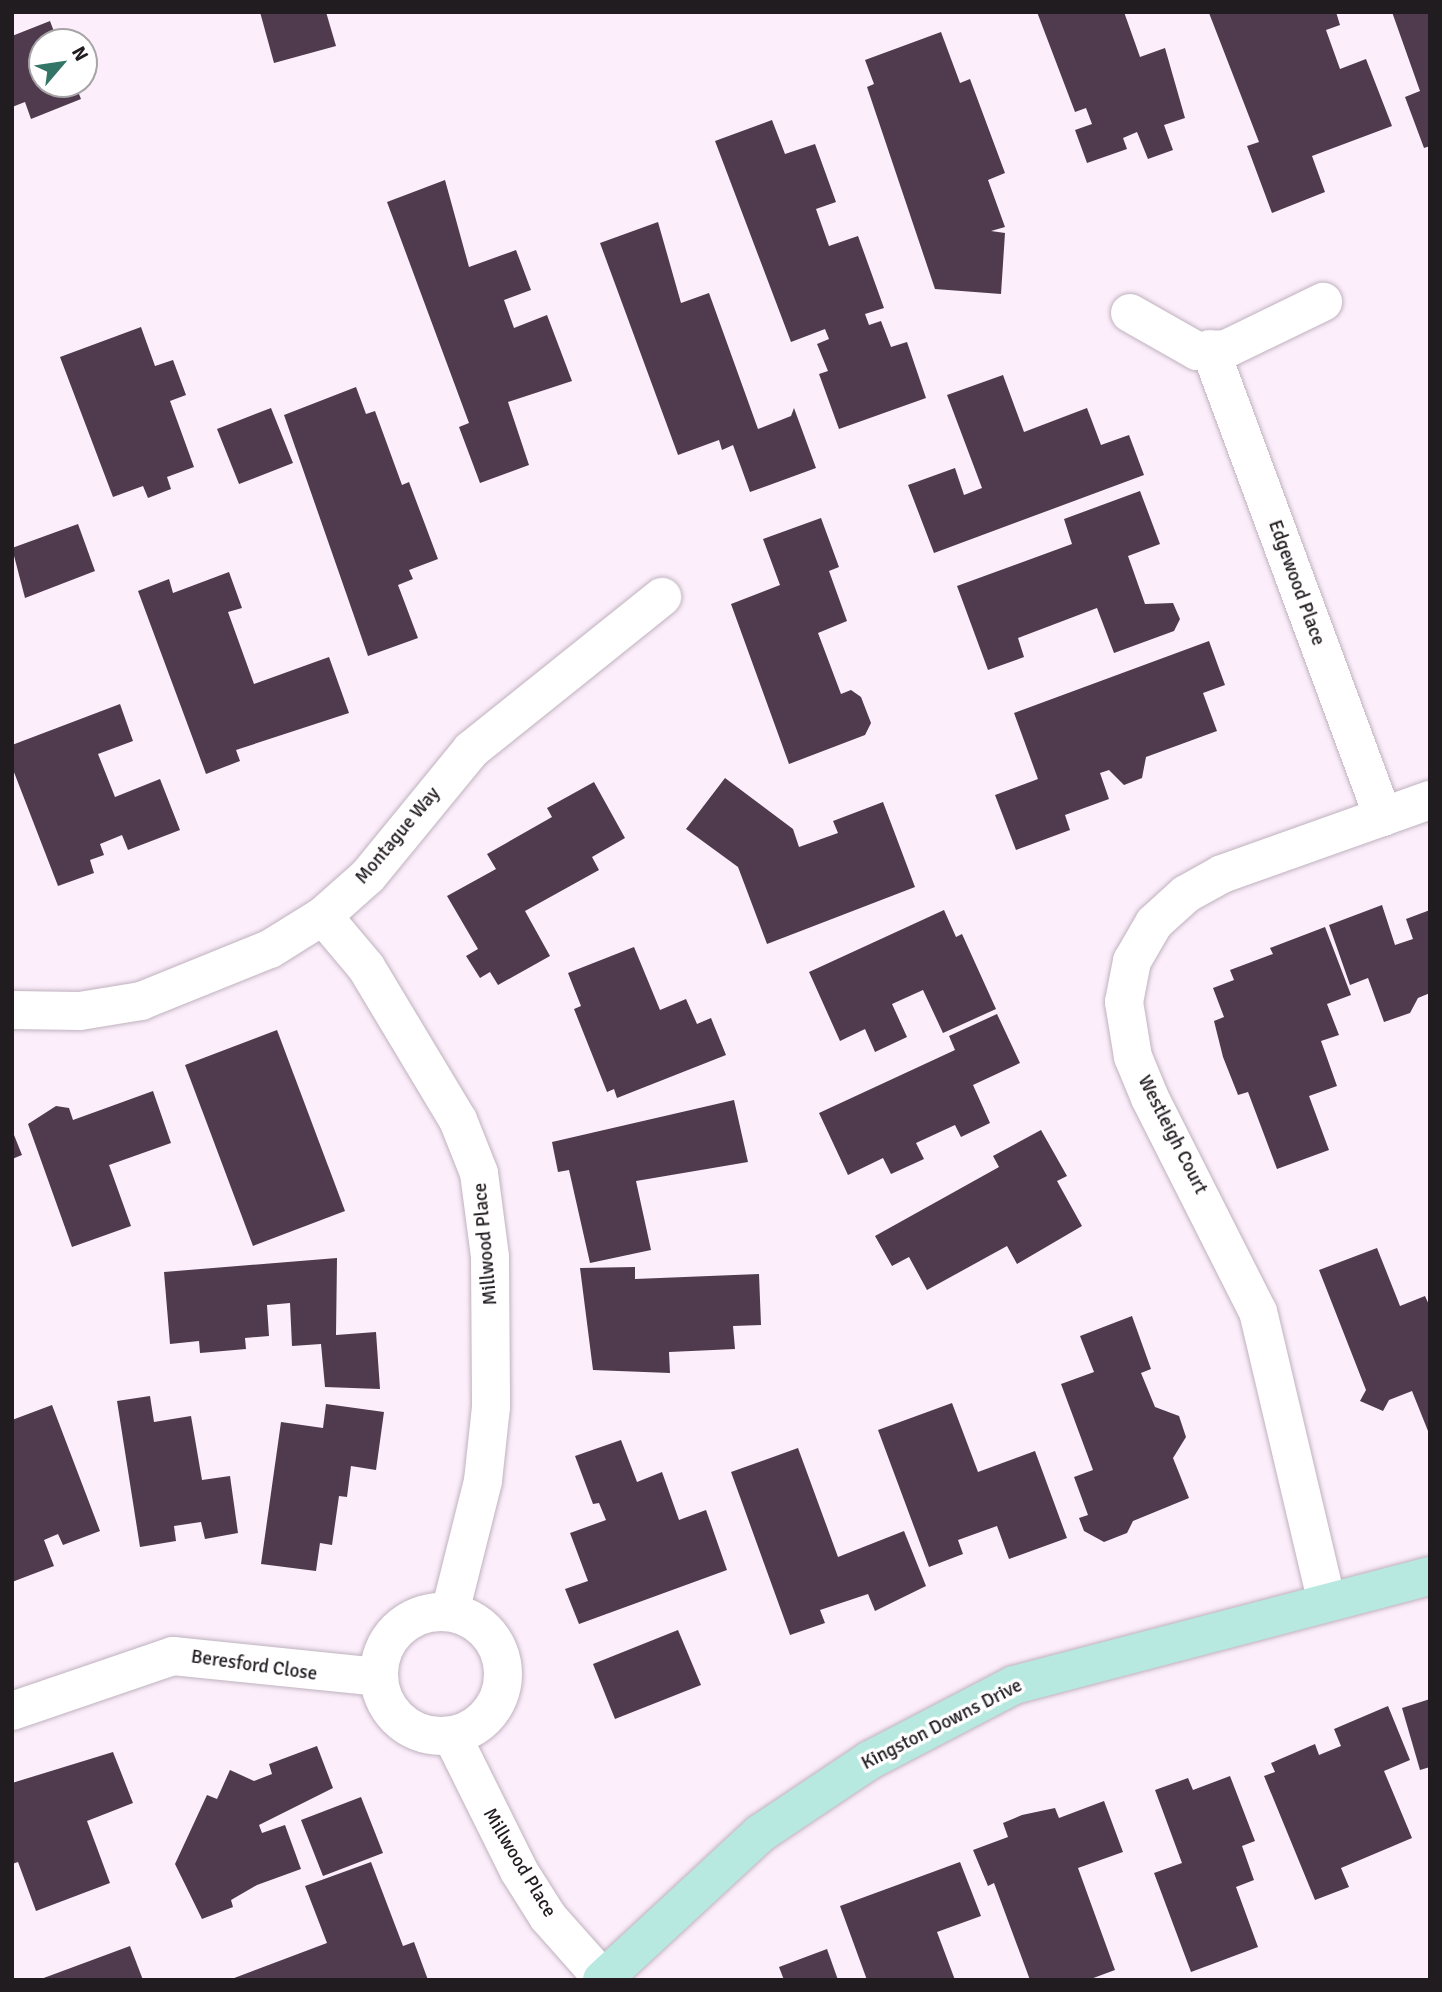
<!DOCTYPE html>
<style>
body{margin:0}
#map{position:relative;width:1442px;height:1992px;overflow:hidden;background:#fceefb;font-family:Signika,sans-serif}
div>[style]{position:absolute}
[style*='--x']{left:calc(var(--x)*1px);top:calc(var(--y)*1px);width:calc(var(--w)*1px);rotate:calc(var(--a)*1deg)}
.building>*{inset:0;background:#4f3b4d}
.roads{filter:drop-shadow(0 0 2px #bfb2be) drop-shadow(0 0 2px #bfb2be)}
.street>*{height:38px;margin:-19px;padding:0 19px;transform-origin:19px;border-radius:19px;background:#fff}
.street>.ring{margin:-19px;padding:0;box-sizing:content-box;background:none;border:38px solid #fff;border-radius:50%}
.secondary>*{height:38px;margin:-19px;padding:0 19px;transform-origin:19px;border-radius:19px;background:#b8e9e0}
span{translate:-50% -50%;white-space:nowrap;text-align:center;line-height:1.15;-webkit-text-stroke:7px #fff;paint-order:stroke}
.street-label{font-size:19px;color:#211c20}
.frame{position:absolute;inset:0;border:14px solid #211c20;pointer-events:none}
.north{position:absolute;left:28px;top:28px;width:70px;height:70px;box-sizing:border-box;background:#fff;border:2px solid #a6a4a6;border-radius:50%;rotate:61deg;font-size:19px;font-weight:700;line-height:28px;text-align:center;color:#211c20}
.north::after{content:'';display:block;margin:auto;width:24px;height:32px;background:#337566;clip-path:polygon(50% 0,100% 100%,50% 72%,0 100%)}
</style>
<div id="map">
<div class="building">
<i style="clip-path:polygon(260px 12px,326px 12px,336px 46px,274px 63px)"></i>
<i style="clip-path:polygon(1037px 12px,1124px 12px,1140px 57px,1165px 48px,1185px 118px,1164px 125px,1173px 150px,1148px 159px,1137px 132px,1123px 138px,1127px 149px,1087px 163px,1075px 130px,1092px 124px,1086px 108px,1075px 112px)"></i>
<i style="clip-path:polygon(1336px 12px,1340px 25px,1326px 30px,1340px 69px,1366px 59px,1392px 126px,1312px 156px,1325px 192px,1272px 213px,1247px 146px,1259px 142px,1209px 13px)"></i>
<i style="clip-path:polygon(1392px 12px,1430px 12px,1430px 146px,1424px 148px,1405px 97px,1420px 91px)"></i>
<i style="clip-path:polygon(50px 21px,58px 42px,42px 42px,42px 84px,75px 84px,81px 99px,31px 119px,25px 102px,12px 107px,12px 36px)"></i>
<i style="clip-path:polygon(941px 32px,960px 83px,970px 79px,1005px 173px,988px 180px,1005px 227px,991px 231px,1005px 233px,1001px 294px,935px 289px,867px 87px,874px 84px,865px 60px)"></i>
<i style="clip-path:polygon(772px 120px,785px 154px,815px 144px,836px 202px,816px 209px,829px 246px,858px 236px,884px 308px,865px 314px,869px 325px,881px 321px,891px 347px,907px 342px,926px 398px,839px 429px,819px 374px,828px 371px,817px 344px,829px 339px,825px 329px,791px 342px,715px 141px)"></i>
<i style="clip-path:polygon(445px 180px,469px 267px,516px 250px,531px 290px,504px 300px,514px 328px,547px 315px,572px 381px,508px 402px,529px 465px,480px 483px,459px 427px,469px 423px,387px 202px)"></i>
<i style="clip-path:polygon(658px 222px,681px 303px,709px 293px,758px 429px,791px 416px,794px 408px,816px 468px,750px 492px,733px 445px,722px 450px,719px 440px,678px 455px,600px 243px)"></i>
<i style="clip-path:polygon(141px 327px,155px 366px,173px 360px,186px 395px,170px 401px,194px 467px,167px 477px,171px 489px,148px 498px,143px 486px,113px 497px,60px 357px)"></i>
<i style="clip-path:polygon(1003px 375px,1024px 432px,1087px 408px,1101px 445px,1129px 435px,1144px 475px,934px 553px,908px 485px,955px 468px,964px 495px,982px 488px,947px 395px)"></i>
<i style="clip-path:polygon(356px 387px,366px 414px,375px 411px,402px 485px,409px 482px,438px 559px,409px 570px,413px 579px,398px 585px,418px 638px,368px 656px,284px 415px)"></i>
<i style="clip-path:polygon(271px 408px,293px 463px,239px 484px,217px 429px)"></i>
<i style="clip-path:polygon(1140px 491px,1160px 544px,1128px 556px,1145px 604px,1173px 603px,1180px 619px,1174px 631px,1114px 653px,1097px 608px,1018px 638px,1024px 657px,988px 670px,957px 586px,1072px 544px,1064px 519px)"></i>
<i style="clip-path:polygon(821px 518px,839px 567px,829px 571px,847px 621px,818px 633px,841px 694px,851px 690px,861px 697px,871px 723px,865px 735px,789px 764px,731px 604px,780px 585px,763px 539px)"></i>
<i style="clip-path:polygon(78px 524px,95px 571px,25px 598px,12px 548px)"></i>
<i style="clip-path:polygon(229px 572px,242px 608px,228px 612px,254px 684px,329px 657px,349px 713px,236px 750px,240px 761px,206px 774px,138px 591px,169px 579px,173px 593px)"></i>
<i style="clip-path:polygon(1209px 641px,1225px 685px,1203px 693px,1217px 731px,1146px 757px,1142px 778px,1124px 785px,1109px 770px,1100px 773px,1109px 799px,1065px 815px,1070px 830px,1016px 850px,995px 795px,1038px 779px,1014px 713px)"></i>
<i style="clip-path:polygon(120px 704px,133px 741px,98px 754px,115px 797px,160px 779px,180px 830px,128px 850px,122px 835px,100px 844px,104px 855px,90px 860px,94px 873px,58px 886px,12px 767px,12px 745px)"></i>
<i style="clip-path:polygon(725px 778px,793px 829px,799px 847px,838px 833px,833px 821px,883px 802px,915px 887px,767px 944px,738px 867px,686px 829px)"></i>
<i style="clip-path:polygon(594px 782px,625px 838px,592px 857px,599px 870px,525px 911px,550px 956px,498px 985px,490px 972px,480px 978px,466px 956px,478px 949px,447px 896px,496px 869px,487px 854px,552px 817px,547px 808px)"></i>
<i style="clip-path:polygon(1382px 905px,1395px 945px,1413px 939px,1406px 919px,1430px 910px,1430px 993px,1418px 998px,1410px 1013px,1384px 1022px,1368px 978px,1350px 985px,1329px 925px)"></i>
<i style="clip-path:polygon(944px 910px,956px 937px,962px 934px,996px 1009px,943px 1033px,923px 990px,892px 1004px,907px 1037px,875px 1052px,865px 1029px,840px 1041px,809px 972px)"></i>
<i style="clip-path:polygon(1325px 927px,1351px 995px,1327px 1004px,1339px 1035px,1321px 1041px,1337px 1086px,1309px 1096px,1329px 1150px,1277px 1169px,1248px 1092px,1238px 1095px,1223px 1057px,1214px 1021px,1224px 1017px,1213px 988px,1234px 980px,1230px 970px,1273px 954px,1270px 948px)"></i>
<i style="clip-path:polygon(634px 947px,660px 1010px,686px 999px,697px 1024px,711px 1018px,726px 1055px,617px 1098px,614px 1089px,607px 1092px,574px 1009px,581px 1006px,568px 973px)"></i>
<i style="clip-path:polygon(997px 1014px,1020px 1063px,973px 1085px,990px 1123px,961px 1137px,955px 1125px,916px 1143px,924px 1159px,891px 1174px,883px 1158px,848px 1175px,819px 1113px,955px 1050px,949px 1036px)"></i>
<i style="clip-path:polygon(277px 1030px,345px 1211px,253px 1246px,185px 1065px)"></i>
<i style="clip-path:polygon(153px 1091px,171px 1143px,109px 1165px,131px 1226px,72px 1247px,28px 1124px,56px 1106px,69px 1108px,73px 1120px)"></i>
<i style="clip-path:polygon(734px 1100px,748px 1162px,636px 1181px,651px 1250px,590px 1263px,569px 1170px,558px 1172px,552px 1142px)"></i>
<i style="clip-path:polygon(12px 1130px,22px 1155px,12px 1159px)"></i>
<i style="clip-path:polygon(1041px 1130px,1067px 1176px,1057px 1181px,1082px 1226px,1017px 1264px,1007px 1246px,927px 1290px,909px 1257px,892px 1266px,875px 1236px,999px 1167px,993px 1156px)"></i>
<i style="clip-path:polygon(1377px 1248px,1400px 1306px,1425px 1296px,1430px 1307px,1430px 1436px,1412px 1391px,1389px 1400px,1383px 1411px,1360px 1401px,1366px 1390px,1319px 1270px)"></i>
<i style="clip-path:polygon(337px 1258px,336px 1335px,376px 1332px,380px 1389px,325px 1387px,321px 1344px,292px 1346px,290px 1303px,267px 1305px,269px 1336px,245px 1338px,246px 1349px,200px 1353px,199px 1341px,170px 1344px,164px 1272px)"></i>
<i style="clip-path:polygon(635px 1267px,635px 1279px,759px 1274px,761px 1325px,733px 1326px,735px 1349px,669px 1352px,670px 1373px,593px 1370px,580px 1268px)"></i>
<i style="clip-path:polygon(1132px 1316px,1151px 1369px,1141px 1373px,1155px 1407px,1179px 1416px,1186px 1437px,1173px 1458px,1189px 1498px,1133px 1521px,1127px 1533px,1104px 1542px,1084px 1531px,1079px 1518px,1088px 1515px,1074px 1477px,1093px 1470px,1061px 1384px,1094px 1372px,1080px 1336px)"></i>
<i style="clip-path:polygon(150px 1396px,154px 1422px,191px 1416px,202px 1480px,230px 1476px,238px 1533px,205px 1539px,201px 1522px,174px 1526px,176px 1541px,140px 1547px,117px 1401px)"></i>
<i style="clip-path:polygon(952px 1403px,978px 1472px,1035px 1451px,1067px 1538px,1009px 1559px,997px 1526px,958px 1540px,963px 1554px,929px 1567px,878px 1430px)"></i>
<i style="clip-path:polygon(326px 1404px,384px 1412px,376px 1470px,351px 1466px,347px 1497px,339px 1496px,332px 1545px,320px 1543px,316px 1571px,261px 1564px,281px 1422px,323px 1428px)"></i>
<i style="clip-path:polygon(52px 1405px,100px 1531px,63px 1545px,58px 1534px,44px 1540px,54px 1566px,12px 1582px,12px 1420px)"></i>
<i style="clip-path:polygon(621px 1440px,637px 1482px,662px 1472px,679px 1520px,706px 1510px,727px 1570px,579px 1624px,565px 1589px,588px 1581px,570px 1533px,606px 1520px,599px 1503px,593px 1504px,575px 1456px)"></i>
<i style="clip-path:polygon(798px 1448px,838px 1557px,904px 1531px,926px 1586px,875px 1611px,868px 1594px,820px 1610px,825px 1623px,790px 1635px,731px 1472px)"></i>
<i style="clip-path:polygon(678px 1630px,701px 1685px,615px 1719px,593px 1664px)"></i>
<i style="clip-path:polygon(1430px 1699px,1430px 1767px,1420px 1770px,1402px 1708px)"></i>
<i style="clip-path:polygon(1388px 1706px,1410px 1760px,1384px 1771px,1412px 1838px,1341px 1868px,1349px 1887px,1315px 1900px,1264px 1776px,1275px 1772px,1271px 1763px,1315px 1744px,1319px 1755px,1341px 1746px,1334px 1729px)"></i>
<i style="clip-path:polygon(317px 1746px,333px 1788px,259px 1825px,262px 1833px,285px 1825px,301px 1869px,257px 1885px,231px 1900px,233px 1907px,202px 1919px,175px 1864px,207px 1795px,217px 1799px,230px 1770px,254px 1781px,272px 1774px,269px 1764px)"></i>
<i style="clip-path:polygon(113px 1752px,133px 1803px,87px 1821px,110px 1883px,36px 1911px,18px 1862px,12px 1864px,12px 1783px)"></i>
<i style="clip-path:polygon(1230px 1776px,1255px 1841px,1242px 1846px,1254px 1880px,1236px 1887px,1258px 1947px,1191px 1972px,1154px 1873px,1182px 1863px,1155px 1790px,1188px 1778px,1193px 1790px)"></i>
<i style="clip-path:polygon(361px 1797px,383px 1853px,323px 1876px,301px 1820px)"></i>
<i style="clip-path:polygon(1104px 1801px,1123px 1852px,1078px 1868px,1115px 1970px,1088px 1980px,1030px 1980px,994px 1883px,988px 1886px,973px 1850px,1008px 1837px,1003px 1823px,1022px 1815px,1055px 1808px,1059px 1818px)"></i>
<i style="clip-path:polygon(371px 1862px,403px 1946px,414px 1942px,428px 1980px,229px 1980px,327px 1943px,305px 1886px)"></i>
<i style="clip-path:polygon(960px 1862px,981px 1916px,937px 1932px,955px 1980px,867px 1980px,840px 1906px)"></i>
<i style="clip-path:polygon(130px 1946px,143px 1980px,41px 1980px,41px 1979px)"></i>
<i style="clip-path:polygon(827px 1949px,838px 1980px,784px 1980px,779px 1967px)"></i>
</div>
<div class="roads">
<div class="street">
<i style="--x:1130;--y:313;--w:77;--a:29.6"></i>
<i style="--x:1197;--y:351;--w:29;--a:-4"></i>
<i style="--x:1226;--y:349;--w:108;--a:-25.9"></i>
<i style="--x:1210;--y:349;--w:499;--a:69.7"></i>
<i style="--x:323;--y:916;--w:67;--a:49.9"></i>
<i style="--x:366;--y:967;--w:179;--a:59"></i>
<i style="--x:458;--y:1120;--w:57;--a:68.4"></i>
<i style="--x:479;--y:1173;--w:85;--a:82.5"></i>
<i style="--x:490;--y:1257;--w:150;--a:89.6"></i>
<i style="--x:491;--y:1407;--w:74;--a:96.2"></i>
<i style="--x:483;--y:1481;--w:135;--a:104.1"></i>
<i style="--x:12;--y:1010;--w:68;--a:0.8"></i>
<i style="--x:80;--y:1011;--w:62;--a:-9.3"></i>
<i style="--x:141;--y:1001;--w:139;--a:-22"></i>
<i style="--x:270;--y:949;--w:62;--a:-31.9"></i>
<i style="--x:323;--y:916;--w:60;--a:-41.6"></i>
<i style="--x:368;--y:876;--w:163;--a:-50.7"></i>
<i style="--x:471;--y:750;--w:245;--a:-38.7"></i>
<i style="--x:1326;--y:1599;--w:295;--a:-103.3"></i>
<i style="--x:1258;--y:1312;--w:240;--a:-116.8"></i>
<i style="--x:1150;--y:1098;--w:44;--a:-112.5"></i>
<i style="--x:1133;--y:1057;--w:56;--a:-99.3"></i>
<i style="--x:1124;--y:1002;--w:42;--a:-79"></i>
<i style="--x:1132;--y:961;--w:44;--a:-59.9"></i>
<i style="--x:1154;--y:923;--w:43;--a:-42.2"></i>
<i style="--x:1186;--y:894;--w:41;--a:-29.1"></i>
<i style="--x:1222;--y:874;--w:221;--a:-19.6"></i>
<i class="ring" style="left:379px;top:1612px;width:86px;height:86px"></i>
<i style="--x:12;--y:1711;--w:170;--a:-18.9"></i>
<i style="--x:173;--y:1656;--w:206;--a:5.8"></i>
<i style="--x:452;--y:1736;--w:151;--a:63.6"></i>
<i style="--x:519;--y:1871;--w:54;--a:57.8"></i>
<i style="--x:548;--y:1917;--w:83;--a:48.4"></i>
</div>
<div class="secondary">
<i style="--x:602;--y:1980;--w:217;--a:-42.8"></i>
<i style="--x:761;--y:1833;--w:131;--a:-33.8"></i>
<i style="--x:870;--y:1760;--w:162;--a:-27.5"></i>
<i style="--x:1014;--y:1685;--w:430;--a:-14.7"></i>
</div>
</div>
<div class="street-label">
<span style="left:1296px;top:583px;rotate:70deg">Edgewood Place</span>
<span style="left:398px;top:836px;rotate:-50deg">Montague Way</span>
<span style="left:1172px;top:1135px;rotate:63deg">Westleigh Court</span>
<span style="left:486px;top:1244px;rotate:-95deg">Millwood Place</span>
<span style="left:254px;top:1666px;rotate:8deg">Beresford Close</span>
<span style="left:942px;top:1725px;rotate:-27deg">Kingston Downs Drive</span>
<span style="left:519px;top:1863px;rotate:59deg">Millwood Place</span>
</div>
<div class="frame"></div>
<div class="north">N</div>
</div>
